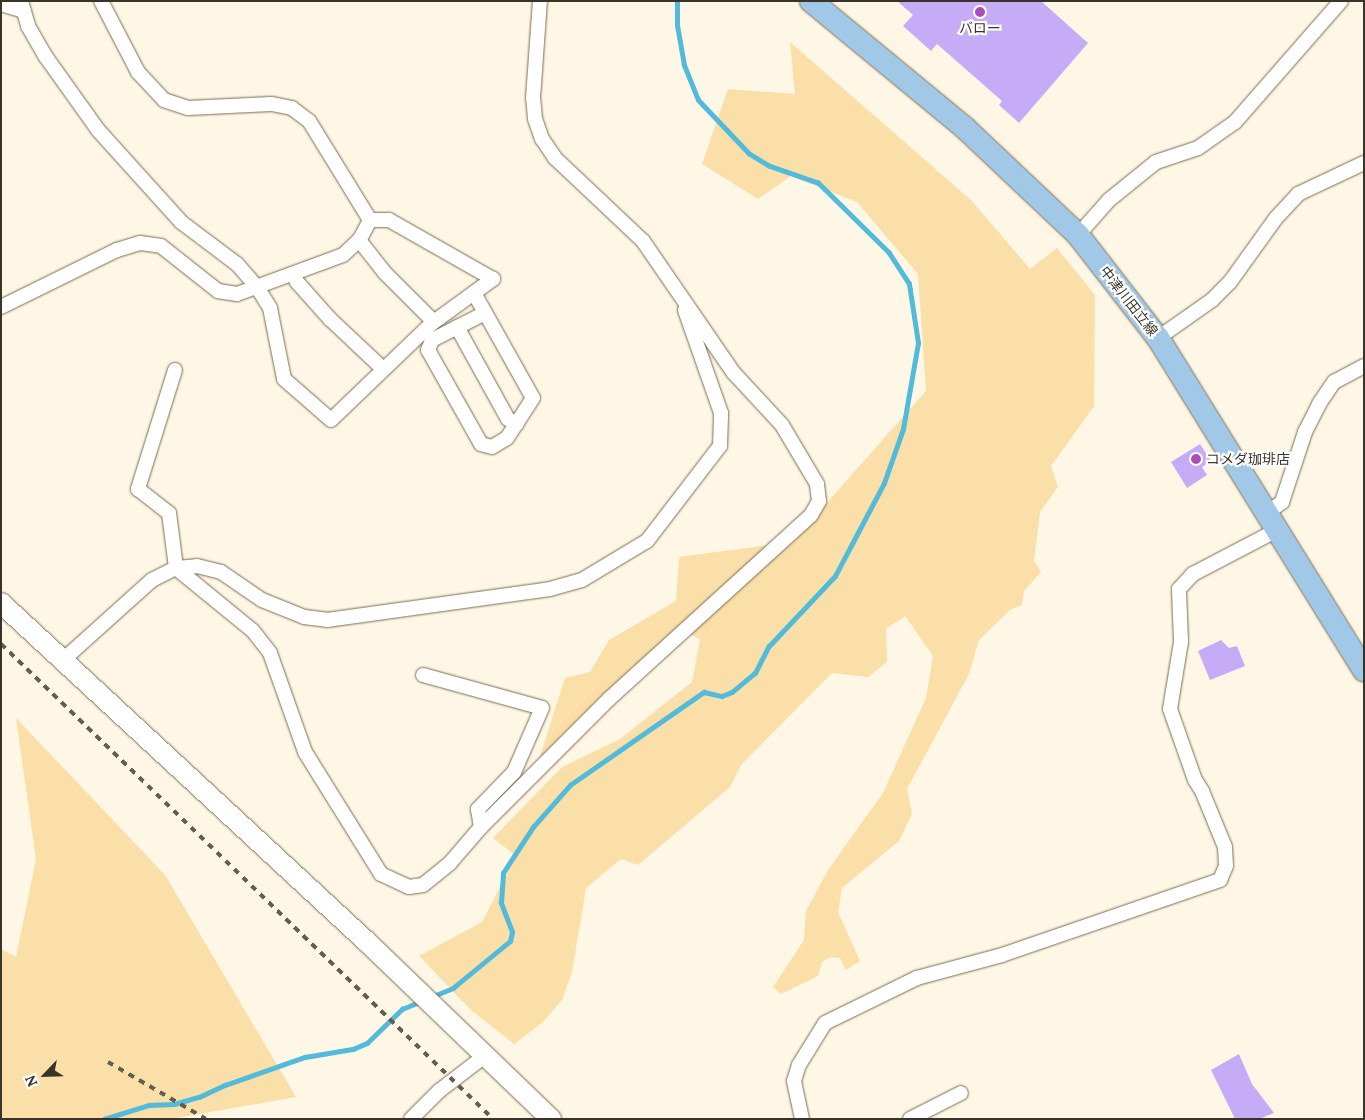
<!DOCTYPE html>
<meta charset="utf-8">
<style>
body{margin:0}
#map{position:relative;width:1365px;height:1120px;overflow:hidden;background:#fff7e6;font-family:Lora,"Noto Sans JP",serif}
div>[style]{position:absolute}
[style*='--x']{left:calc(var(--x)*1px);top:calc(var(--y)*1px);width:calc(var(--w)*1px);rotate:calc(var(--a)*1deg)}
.green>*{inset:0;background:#fadfa8}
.stream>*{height:4.5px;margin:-2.25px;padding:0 2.25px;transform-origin:2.25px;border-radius:2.25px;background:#52badb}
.building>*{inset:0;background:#c6acf6}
.roads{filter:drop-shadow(0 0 1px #796c53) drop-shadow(0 0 1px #796c53)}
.street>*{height:14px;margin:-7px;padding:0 7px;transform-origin:7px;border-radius:7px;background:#fff}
.secondary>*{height:20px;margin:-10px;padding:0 10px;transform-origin:10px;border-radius:10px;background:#fff}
.primary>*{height:22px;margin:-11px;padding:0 11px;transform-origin:11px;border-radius:11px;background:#a1c8e7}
.rail>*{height:4px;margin-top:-2px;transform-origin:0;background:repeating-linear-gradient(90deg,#625d50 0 6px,transparent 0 12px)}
.dots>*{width:14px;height:14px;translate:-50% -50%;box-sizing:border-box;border:2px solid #fff;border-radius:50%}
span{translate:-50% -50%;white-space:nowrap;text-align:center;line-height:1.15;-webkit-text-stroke:4.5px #fff;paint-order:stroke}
.poi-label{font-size:14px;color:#393429}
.left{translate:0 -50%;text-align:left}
.street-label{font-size:14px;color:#393429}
.frame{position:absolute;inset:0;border:2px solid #393429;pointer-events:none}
.north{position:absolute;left:20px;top:1050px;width:50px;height:50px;-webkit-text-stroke:4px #fff;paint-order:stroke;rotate:246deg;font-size:14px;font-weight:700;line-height:20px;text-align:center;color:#393429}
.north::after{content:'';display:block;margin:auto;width:18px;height:22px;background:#393429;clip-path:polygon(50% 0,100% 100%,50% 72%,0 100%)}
</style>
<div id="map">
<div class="green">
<i style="clip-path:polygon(790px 42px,972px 201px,1030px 269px,1057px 248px,1095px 295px,1094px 406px,1051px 466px,1058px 487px,1040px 512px,1034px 561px,1041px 572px,1024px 591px,1022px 605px,1010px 610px,979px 640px,969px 674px,907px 789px,912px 814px,899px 841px,842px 888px,838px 912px,860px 961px,846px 970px,840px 958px,830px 957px,822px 962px,818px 976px,781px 994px,773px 987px,804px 940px,806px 911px,828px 870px,883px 793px,926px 698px,933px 656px,905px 616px,886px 629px,887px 662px,868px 677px,832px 673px,741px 765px,730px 787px,638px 865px,621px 859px,586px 888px,572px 972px,562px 1000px,543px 1022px,514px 1044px,471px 1010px,419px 956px,482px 922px,516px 856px,493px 838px,562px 767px,620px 739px,692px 682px,700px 639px,677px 628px,539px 759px,565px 678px,590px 672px,609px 640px,676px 601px,679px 557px,792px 542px,926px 391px,918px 274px,857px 202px,791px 176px,758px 199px,702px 164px,728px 89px,795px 94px)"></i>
<i style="clip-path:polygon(16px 718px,165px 875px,296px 1097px,171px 1119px,1px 1119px,1px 949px,16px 957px,36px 859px)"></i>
</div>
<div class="stream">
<i style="--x:431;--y:997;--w:24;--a:-22"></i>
<i style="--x:453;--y:988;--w:74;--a:-39.5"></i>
<i style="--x:510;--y:941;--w:9;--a:-77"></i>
<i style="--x:512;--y:932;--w:31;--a:-111"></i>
<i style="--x:501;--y:903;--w:30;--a:-86"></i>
<i style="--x:503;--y:873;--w:55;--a:-56.9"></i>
<i style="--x:533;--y:827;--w:56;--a:-48.6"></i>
<i style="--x:570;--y:785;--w:163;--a:-34.8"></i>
<i style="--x:704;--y:692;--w:18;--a:13"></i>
<i style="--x:722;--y:696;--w:11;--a:-22"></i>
<i style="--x:732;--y:692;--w:30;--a:-40"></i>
<i style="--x:755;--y:673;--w:30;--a:-63"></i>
<i style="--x:769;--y:646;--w:96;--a:-46.7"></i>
<i style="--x:835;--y:576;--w:105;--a:-62.2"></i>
<i style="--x:884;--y:483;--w:57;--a:-70.6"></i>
<i style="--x:903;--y:429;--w:87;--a:-80.1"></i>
<i style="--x:918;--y:343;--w:60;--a:-98.7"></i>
<i style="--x:909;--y:284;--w:37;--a:-123"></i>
<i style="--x:889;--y:253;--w:100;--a:-135.4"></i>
<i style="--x:818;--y:183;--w:52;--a:-160.9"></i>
<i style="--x:769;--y:166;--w:23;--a:-149"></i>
<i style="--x:749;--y:154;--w:74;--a:-133.4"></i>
<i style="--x:698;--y:100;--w:38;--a:-112"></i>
<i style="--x:684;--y:65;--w:40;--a:-100"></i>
<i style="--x:677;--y:26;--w:25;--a:-90"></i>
<i style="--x:104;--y:1119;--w:47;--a:-17.3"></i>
<i style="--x:149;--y:1105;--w:25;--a:-2"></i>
<i style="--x:174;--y:1104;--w:26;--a:-16"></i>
<i style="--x:199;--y:1097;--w:29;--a:-25"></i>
<i style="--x:225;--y:1085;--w:85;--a:-19.3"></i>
<i style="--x:305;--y:1057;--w:49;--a:-9.5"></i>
<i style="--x:353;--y:1049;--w:15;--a:-23"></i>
<i style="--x:367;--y:1043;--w:49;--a:-44.2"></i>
<i style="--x:402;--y:1009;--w:22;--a:-22"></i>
</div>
<div class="building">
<i style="clip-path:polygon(897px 1px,1041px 1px,1088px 43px,1019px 123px,999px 105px,1002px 101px,937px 44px,931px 51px,903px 26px,913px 15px)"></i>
<i style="clip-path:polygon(1200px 444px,1211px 461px,1202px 467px,1207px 475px,1187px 488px,1171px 462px)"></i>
<i style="clip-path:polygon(1221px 640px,1229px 648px,1237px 646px,1245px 666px,1210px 680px,1198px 651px)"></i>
<i style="clip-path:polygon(1239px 1054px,1252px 1084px,1274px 1113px,1259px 1119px,1235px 1119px,1211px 1070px)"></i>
</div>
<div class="roads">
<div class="street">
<i style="--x:21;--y:1;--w:26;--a:74"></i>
<i style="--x:28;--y:26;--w:36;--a:60"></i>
<i style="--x:46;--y:57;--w:90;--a:54.5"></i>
<i style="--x:98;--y:130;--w:124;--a:47.9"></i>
<i style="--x:181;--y:222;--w:70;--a:36.9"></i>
<i style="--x:237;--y:264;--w:30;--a:49"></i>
<i style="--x:257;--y:287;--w:25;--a:58"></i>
<i style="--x:270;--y:308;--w:72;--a:78.8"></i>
<i style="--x:284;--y:379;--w:62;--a:41.1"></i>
<i style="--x:331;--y:420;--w:139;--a:-43.8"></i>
<i style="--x:431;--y:324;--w:77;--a:-36"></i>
<i style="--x:493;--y:279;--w:120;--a:-150.4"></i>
<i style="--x:389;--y:220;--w:19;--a:180"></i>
<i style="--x:1;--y:4;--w:24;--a:17"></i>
<i style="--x:1078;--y:235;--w:47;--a:-48.5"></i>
<i style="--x:1109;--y:200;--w:60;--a:-39"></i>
<i style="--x:1156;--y:162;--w:44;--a:-18.4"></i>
<i style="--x:1198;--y:148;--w:45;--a:-35.1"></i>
<i style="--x:1235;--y:122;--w:161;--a:-48.8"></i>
<i style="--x:359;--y:240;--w:42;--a:51.8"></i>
<i style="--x:385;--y:273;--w:69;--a:45"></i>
<i style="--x:293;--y:274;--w:9;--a:63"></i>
<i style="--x:297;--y:282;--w:50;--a:48.3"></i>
<i style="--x:330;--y:319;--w:71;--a:43.3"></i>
<i style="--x:474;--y:293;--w:120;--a:60.7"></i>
<i style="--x:533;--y:398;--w:48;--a:123"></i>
<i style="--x:507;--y:438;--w:17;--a:149"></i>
<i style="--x:492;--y:447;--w:11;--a:-165"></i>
<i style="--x:481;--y:444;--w:108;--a:-119.4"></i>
<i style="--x:428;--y:350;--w:11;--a:-68"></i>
<i style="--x:432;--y:340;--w:59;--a:-27"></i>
<i style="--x:1;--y:307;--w:129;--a:-26.2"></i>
<i style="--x:117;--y:250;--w:24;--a:-17"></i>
<i style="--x:140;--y:243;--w:21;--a:8"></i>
<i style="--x:161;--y:246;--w:73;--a:38.3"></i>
<i style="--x:218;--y:291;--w:19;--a:9"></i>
<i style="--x:237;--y:294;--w:113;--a:-20.2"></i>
<i style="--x:343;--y:255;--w:23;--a:-43"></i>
<i style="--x:360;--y:239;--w:21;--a:-62"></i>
<i style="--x:370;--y:220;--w:116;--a:-121.6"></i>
<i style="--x:309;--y:121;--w:21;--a:-143"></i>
<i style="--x:292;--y:108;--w:21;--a:-169"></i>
<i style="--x:271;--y:104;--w:83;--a:177.2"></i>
<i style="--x:188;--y:108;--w:25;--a:-162"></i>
<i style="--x:164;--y:100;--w:38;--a:-133"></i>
<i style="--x:138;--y:72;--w:80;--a:-117.5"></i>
<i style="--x:457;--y:327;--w:105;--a:61"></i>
<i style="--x:508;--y:419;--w:10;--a:29"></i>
<i style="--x:1158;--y:338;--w:66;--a:-35.1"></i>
<i style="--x:1212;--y:300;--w:25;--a:-45"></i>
<i style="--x:1230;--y:282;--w:79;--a:-54.3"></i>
<i style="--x:1276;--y:218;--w:33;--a:-47"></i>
<i style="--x:1298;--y:194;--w:73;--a:-25.2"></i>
<i style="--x:175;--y:370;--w:125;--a:107.3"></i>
<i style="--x:138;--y:489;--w:39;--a:38"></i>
<i style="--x:169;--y:513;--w:55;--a:82.7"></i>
<i style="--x:176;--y:568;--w:99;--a:39.3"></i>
<i style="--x:253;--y:631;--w:28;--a:52"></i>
<i style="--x:270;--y:653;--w:105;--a:70.5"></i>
<i style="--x:305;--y:752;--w:144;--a:58.1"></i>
<i style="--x:381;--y:874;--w:31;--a:25"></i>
<i style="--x:409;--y:887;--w:14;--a:-8"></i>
<i style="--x:423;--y:885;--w:35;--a:-39"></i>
<i style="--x:450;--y:863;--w:48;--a:-49.3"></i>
<i style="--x:481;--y:827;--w:181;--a:-45"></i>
<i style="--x:609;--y:699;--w:273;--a:-42.3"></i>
<i style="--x:811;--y:515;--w:16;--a:-60"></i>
<i style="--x:819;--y:501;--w:17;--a:-97"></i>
<i style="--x:817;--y:484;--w:69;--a:-120.7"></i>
<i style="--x:782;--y:425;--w:72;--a:-132.8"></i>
<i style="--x:733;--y:372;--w:159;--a:-124.5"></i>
<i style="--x:643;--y:241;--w:121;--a:-136.7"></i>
<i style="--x:555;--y:158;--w:23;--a:-124"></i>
<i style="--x:542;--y:139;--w:21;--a:-109"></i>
<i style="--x:535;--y:119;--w:21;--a:-95"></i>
<i style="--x:533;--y:98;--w:97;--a:-85.9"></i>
<i style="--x:1267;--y:513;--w:19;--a:-36"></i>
<i style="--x:1282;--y:502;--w:74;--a:-71.8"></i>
<i style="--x:1305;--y:432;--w:31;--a:-63"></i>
<i style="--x:1319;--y:404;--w:27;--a:-56"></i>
<i style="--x:1334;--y:382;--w:34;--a:-28"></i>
<i style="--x:63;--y:660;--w:120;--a:-42"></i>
<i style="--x:152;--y:580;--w:27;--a:-27"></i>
<i style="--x:176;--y:568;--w:21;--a:-5"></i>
<i style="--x:197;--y:566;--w:25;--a:14"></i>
<i style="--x:221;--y:572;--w:50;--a:34.3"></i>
<i style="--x:262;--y:600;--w:45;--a:22"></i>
<i style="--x:304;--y:617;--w:23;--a:7"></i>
<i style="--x:327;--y:620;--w:225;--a:-7.9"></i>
<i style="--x:550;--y:589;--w:33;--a:-16"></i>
<i style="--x:582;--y:580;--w:76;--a:-31"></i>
<i style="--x:647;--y:541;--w:120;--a:-52.5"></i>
<i style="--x:720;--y:446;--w:33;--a:-88"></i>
<i style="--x:721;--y:413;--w:109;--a:-109.3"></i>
<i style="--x:423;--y:675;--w:123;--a:15.5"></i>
<i style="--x:542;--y:708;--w:70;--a:113.6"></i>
<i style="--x:514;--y:772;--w:52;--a:134.2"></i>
<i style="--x:478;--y:809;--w:18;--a:81"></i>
<i style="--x:411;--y:1119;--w:40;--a:-45"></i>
<i style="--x:439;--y:1091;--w:59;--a:-37.5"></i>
<i style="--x:802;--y:1119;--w:39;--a:-102"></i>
<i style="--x:794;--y:1081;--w:17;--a:-73"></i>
<i style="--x:799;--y:1065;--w:49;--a:-58.2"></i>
<i style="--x:825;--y:1023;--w:102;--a:-26.1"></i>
<i style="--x:917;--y:978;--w:88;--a:-15.1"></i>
<i style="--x:1002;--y:955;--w:231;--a:-19"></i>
<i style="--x:1220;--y:880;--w:15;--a:-67"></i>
<i style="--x:1226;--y:866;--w:19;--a:-93"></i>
<i style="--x:1225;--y:847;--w:61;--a:-112.3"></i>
<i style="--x:1202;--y:791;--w:13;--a:-122"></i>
<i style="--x:1195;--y:780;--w:75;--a:-109.4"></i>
<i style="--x:1170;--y:709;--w:68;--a:-80.7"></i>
<i style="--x:1181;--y:642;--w:53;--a:-92.2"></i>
<i style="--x:1179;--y:589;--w:21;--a:-47"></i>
<i style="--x:1193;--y:574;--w:95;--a:-27.6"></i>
<i style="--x:910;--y:1119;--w:57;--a:-27"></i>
</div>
<div class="secondary">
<i style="--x:1;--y:603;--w:497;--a:42.8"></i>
<i style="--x:366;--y:941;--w:257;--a:43.9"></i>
</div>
<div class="primary">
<i style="--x:811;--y:1;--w:200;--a:39.5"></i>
<i style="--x:965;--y:128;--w:156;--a:43.4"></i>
<i style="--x:1078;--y:235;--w:130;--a:52.2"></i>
<i style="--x:1158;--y:338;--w:391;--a:58.2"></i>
</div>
</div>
<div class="rail">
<i style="--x:1;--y:644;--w:684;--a:43.99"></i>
<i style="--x:108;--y:1062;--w:113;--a:30.2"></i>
</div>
<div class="dots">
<i style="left:980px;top:12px;background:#ac4eb8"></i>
<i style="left:1196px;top:459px;background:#ac4eb8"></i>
</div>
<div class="poi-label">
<span style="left:980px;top:28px">バロー</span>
<span class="left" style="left:1206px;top:459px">コメダ珈琲店</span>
</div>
<div class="street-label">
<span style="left:1129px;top:301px;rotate:52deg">中津川田立線</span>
</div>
<div class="frame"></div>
<div class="north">N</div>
</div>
